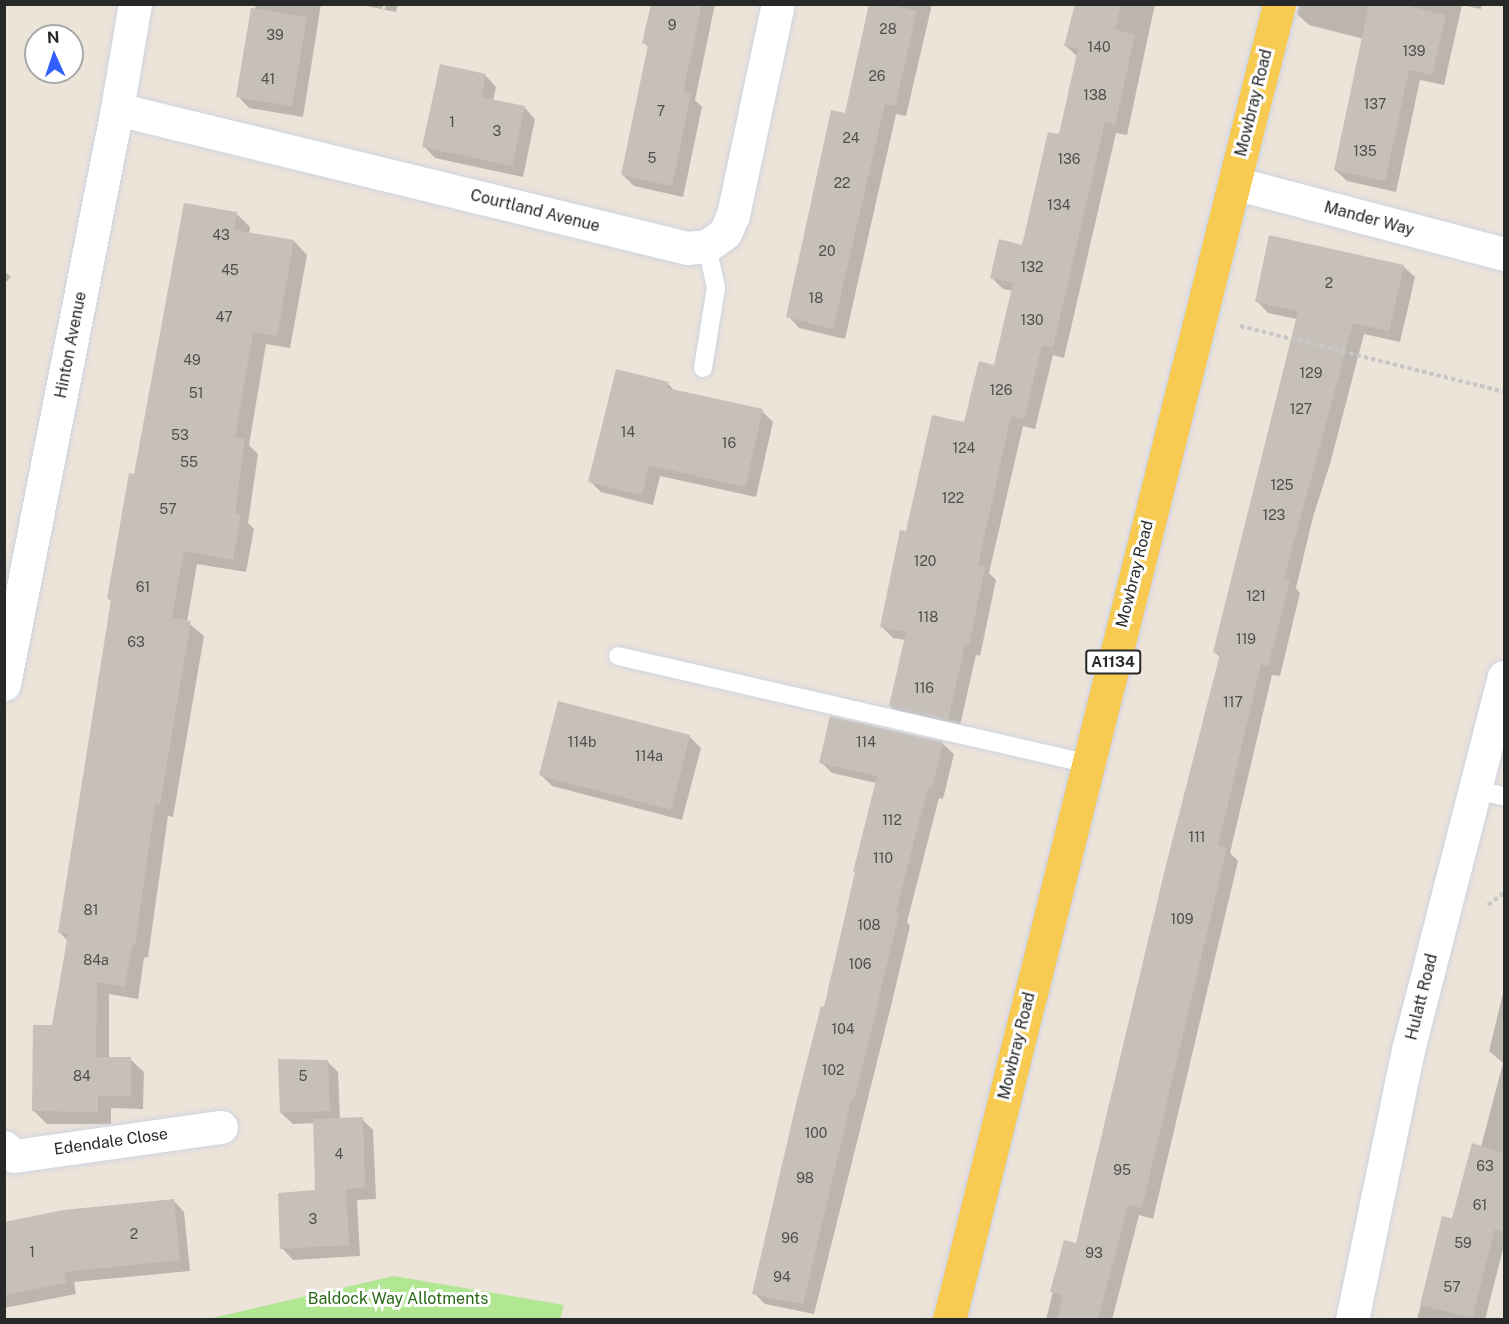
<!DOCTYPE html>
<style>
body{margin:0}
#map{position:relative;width:1509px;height:1324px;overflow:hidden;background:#ece3d9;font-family:"Public Sans",sans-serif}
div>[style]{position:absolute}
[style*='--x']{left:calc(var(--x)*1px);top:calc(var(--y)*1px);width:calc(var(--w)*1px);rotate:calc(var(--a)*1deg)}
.green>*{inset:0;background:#b1e692}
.shadow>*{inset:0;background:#0003}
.building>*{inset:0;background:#c7c0b9}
.path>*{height:4px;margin-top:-2px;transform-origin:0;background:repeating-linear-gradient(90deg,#c7c7c7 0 4.5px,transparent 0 7.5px)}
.roads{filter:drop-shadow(0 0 2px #ced3e2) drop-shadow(0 0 2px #ced3e2)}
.service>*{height:18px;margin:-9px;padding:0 9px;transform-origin:9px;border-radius:9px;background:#fff}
.minor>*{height:33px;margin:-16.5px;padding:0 16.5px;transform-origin:16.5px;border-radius:16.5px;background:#fff}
.primary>*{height:33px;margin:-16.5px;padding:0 16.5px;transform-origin:16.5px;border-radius:16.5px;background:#f7cb52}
span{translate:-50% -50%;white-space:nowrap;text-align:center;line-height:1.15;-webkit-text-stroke:6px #fff;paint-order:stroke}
.number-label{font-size:14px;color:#504e4c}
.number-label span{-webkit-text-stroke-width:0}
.shield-label span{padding:2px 4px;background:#fff;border:2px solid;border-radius:4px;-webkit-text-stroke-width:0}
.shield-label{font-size:15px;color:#282828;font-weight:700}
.street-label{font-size:16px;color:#282828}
.park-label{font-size:16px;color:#296816}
.frame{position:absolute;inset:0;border:6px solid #282828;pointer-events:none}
.north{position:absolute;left:24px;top:24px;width:60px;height:60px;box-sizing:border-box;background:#fff;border:2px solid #a9a9a9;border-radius:50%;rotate:357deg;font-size:16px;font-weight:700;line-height:24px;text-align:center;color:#282828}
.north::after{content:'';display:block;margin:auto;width:21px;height:27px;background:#3260ff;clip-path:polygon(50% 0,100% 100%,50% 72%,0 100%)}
</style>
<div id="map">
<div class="green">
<i style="clip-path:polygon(394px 1276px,564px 1305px,560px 1320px,208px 1319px)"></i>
</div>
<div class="shadow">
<i style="clip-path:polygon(256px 4px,321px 4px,303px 117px,249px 108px,238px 96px)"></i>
<i style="clip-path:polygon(357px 4px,383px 4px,382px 9px,385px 9px,386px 4px,398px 4px,396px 12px)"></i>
<i style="clip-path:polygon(652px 4px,715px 4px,695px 100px,702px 107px,683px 197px,634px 186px,623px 175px,649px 48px,644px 43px)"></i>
<i style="clip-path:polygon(871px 4px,932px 4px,906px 116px,896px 114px,845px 339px,799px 328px,788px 316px,846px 115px)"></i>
<i style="clip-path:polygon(1076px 4px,1155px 4px,1127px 135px,1116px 133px,1064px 358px,1053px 355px,1035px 429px,1023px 426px,989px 573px,996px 580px,980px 656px,976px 655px,959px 730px,902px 717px,890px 706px,905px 640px,893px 638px,881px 626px,907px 533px,996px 367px,1013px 291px,1003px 289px,992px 278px,1023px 247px,1060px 136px,1078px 57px,1066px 46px)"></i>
<i style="clip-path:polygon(1300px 4px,1482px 4px,1481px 9px,1462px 5px,1444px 85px,1420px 80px,1396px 192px,1347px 181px,1335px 170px,1364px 39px,1309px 25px,1297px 14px)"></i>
<i style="clip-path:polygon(485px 75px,496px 87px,493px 101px,524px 107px,535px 119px,523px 177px,435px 158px,424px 146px)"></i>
<i style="clip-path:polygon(237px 214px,250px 227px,249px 234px,294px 241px,307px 255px,290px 348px,266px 344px,249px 445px,258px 454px,248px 523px,254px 529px,246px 572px,197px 564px,187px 622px,204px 636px,173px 817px,168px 816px,148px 957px,144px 958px,138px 999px,109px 994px,109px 1058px,130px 1059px,144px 1072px,143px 1109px,111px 1108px,111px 1124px,47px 1124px,34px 1111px,53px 1027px,68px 941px,59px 932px,112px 602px,109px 599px,136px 476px)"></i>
<i style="clip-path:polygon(1403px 266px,1415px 277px,1400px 342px,1364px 334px,1330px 464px,1313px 517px,1296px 588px,1300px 593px,1280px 676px,1272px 675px,1230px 853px,1238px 861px,1153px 1219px,1139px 1215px,1112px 1320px,1046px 1320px,1065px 1242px,1077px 1245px,1221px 658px,1214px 652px,1297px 319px,1268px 313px,1257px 301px)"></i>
<i style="clip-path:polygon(4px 271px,11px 277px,4px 284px)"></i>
<i style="clip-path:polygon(668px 384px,675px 391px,762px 411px,773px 422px,756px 497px,660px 476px,653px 505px,601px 492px,590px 481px)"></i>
<i style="clip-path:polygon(559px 703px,690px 737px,701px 748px,682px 820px,552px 786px,541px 775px)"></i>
<i style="clip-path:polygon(942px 743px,954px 754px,943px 799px,939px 798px,907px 922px,910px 926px,892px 1002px,814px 1314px,765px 1304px,754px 1293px,825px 1008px,876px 783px,832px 773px,821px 762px)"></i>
<i style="clip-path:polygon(1504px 989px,1504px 1245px,1485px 1320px,1417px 1320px,1443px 1218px,1453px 1220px,1481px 1147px,1503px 1063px,1489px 1051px)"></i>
<i style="clip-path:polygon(327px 1061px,338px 1072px,340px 1120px,362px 1119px,373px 1130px,376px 1199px,357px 1200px,360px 1256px,293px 1260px,282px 1248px,317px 1191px,314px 1123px,293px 1124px,281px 1113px)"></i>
<i style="clip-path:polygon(173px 1200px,184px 1212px,190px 1271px,74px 1282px,76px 1294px,4px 1308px,4px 1224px)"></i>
</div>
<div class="building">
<i style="clip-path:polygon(651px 4px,702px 4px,683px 92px,691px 94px,672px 186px,621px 175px,648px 45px,642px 43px)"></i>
<i style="clip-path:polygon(869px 4px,889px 4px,917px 11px,895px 106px,885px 104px,833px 329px,786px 317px,831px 110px,845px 113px)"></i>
<i style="clip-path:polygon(1075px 4px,1121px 4px,1115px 30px,1135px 35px,1115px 125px,1105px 122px,1053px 347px,1042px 345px,1024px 419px,1011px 416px,978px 565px,985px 567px,969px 645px,965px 645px,948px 720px,889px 706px,906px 632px,880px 627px,900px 530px,906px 531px,932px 415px,964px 422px,979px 361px,994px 365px,1013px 283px,990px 278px,999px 239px,1022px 245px,1048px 132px,1059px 134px,1078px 49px,1064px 46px)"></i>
<i style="clip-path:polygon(1369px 4px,1399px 4px,1446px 15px,1432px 75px,1409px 70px,1385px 181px,1334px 170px)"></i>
<i style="clip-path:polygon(251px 8px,307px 17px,292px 106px,236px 97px)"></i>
<i style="clip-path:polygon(440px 64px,486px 74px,481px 97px,525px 106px,512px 166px,422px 147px)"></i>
<i style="clip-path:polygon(184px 203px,237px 212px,234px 230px,294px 240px,277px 336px,253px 332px,235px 438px,245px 439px,235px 513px,241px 514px,233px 560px,184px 551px,172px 618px,191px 621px,160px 805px,155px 804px,135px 945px,132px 945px,125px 987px,97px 982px,96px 1057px,131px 1057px,131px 1096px,98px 1096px,98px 1112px,32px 1111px,33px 1025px,52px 1025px,68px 934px,58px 933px,111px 600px,107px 599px,129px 473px,134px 474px)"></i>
<i style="clip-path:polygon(1269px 235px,1404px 265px,1389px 331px,1353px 323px,1284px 579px,1290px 580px,1268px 666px,1261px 664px,1218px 846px,1227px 848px,1142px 1208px,1128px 1205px,1098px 1320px,1057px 1320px,1063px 1295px,1050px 1292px,1064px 1240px,1076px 1243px,1165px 869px,1220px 654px,1213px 652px,1298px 311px,1255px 302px)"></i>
<i style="clip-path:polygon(616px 369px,669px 382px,667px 388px,763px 409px,745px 487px,649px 465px,642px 495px,588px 482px)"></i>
<i style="clip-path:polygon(558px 701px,690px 735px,671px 810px,539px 775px)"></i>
<i style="clip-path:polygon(830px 716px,943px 742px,932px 788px,928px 787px,896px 912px,899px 913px,881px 990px,854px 1101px,851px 1101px,803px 1304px,752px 1294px,797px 1100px,821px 1006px,824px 1007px,855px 872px,853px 872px,877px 776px,819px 763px)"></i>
<i style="clip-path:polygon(278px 1059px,328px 1060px,330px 1111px,280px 1113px)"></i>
<i style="clip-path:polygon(363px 1117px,365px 1188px,346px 1189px,349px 1245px,280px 1249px,278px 1193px,315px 1190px,313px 1119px)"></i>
<i style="clip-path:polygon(1472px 1143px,1504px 1153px,1504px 1232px,1495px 1229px,1472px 1318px,1420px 1305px,1442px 1216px,1452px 1218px)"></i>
<i style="clip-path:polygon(174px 1199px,180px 1260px,64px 1272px,66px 1283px,4px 1295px,4px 1222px,63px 1210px)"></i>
</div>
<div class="path">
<i style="--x:1240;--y:326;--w:272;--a:14"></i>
<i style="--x:1488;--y:905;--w:20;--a:-37"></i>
</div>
<div class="roads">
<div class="service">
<i style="--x:703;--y:368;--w:81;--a:-80.8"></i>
<i style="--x:716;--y:288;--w:43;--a:-102.1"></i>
<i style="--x:618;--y:656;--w:481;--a:12.9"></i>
<i style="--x:1475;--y:790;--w:30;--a:12"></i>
</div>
<div class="minor">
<i style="--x:117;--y:109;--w:587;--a:13.7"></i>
<i style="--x:687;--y:248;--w:20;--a:-6"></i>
<i style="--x:707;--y:246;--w:22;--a:-36"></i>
<i style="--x:725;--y:233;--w:20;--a:-66"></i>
<i style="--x:733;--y:215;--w:212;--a:-78"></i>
<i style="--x:1234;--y:183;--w:279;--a:14.7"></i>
<i style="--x:4;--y:684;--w:586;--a:-78.88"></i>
<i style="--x:117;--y:109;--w:107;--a:-80.3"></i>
<i style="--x:4;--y:1147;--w:13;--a:42"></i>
<i style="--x:14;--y:1156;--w:209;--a:-8"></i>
<i style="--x:1352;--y:1320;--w:276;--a:-78.3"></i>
<i style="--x:1408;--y:1050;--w:385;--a:-75.6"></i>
</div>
<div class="primary">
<i style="--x:949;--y:1320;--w:1357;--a:-75.92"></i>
</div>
</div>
<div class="number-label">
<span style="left:672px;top:25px">9</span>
<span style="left:888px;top:29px">28</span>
<span style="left:275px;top:35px">39</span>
<span style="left:1099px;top:47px">140</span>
<span style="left:1414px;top:51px">139</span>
<span style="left:877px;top:76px">26</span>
<span style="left:268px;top:79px">41</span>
<span style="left:1095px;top:95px">138</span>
<span style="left:1375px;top:104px">137</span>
<span style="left:661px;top:111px">7</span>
<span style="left:452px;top:122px">1</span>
<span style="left:497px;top:131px">3</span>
<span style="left:851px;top:138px">24</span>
<span style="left:1365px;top:151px">135</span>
<span style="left:652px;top:158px">5</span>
<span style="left:1069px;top:159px">136</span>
<span style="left:842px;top:183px">22</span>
<span style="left:1059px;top:205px">134</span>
<span style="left:221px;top:235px">43</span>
<span style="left:827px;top:251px">20</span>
<span style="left:1032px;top:267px">132</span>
<span style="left:230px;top:270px">45</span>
<span style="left:1329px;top:283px">2</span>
<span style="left:816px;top:298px">18</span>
<span style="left:224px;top:317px">47</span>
<span style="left:1032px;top:320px">130</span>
<span style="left:192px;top:360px">49</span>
<span style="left:1311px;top:373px">129</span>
<span style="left:1001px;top:390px">126</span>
<span style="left:196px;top:393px">51</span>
<span style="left:1301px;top:409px">127</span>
<span style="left:628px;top:432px">14</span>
<span style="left:180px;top:435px">53</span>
<span style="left:729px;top:443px">16</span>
<span style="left:964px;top:448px">124</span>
<span style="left:189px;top:462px">55</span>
<span style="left:1282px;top:485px">125</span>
<span style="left:953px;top:498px">122</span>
<span style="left:168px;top:509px">57</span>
<span style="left:1274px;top:515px">123</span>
<span style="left:925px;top:561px">120</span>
<span style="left:143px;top:587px">61</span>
<span style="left:1256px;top:596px">121</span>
<span style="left:928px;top:617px">118</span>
<span style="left:1246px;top:639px">119</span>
<span style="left:136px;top:642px">63</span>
<span style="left:924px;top:688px">116</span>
<span style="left:1233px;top:702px">117</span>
<span style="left:582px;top:742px">114b</span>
<span style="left:866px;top:742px">114</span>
<span style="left:649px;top:756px">114a</span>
<span style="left:892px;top:820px">112</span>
<span style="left:1197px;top:837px">111</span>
<span style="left:883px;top:858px">110</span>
<span style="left:91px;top:910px">81</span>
<span style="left:1182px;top:919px">109</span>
<span style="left:869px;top:925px">108</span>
<span style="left:96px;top:960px">84a</span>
<span style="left:860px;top:964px">106</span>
<span style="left:843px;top:1029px">104</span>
<span style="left:833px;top:1070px">102</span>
<span style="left:82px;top:1076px">84</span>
<span style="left:303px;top:1076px">5</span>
<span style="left:816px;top:1133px">100</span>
<span style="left:339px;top:1154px">4</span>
<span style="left:1485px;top:1166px">63</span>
<span style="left:1122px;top:1170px">95</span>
<span style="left:805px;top:1178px">98</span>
<span style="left:1480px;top:1205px">61</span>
<span style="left:313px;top:1219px">3</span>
<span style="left:134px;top:1234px">2</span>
<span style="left:790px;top:1238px">96</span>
<span style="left:1463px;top:1243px">59</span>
<span style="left:32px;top:1252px">1</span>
<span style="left:1094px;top:1253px">93</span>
<span style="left:782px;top:1277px">94</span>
<span style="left:1452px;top:1287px">57</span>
</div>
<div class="shield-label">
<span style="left:1113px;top:662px">A1134</span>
</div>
<div class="street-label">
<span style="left:1254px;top:103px;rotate:-76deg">Mowbray Road</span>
<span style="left:535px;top:211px;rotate:14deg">Courtland Avenue</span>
<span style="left:1369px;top:219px;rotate:15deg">Mander Way</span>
<span style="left:71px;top:345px;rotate:-79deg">Hinton Avenue</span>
<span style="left:1135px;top:574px;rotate:-76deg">Mowbray Road</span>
<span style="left:1422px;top:997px;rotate:-76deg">Hulatt Road</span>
<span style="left:1017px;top:1046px;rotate:-76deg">Mowbray Road</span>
<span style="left:111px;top:1142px;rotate:-8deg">Edendale Close</span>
</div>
<div class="park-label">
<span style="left:398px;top:1299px">Baldock Way Allotments</span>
</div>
<div class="frame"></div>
<div class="north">N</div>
</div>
